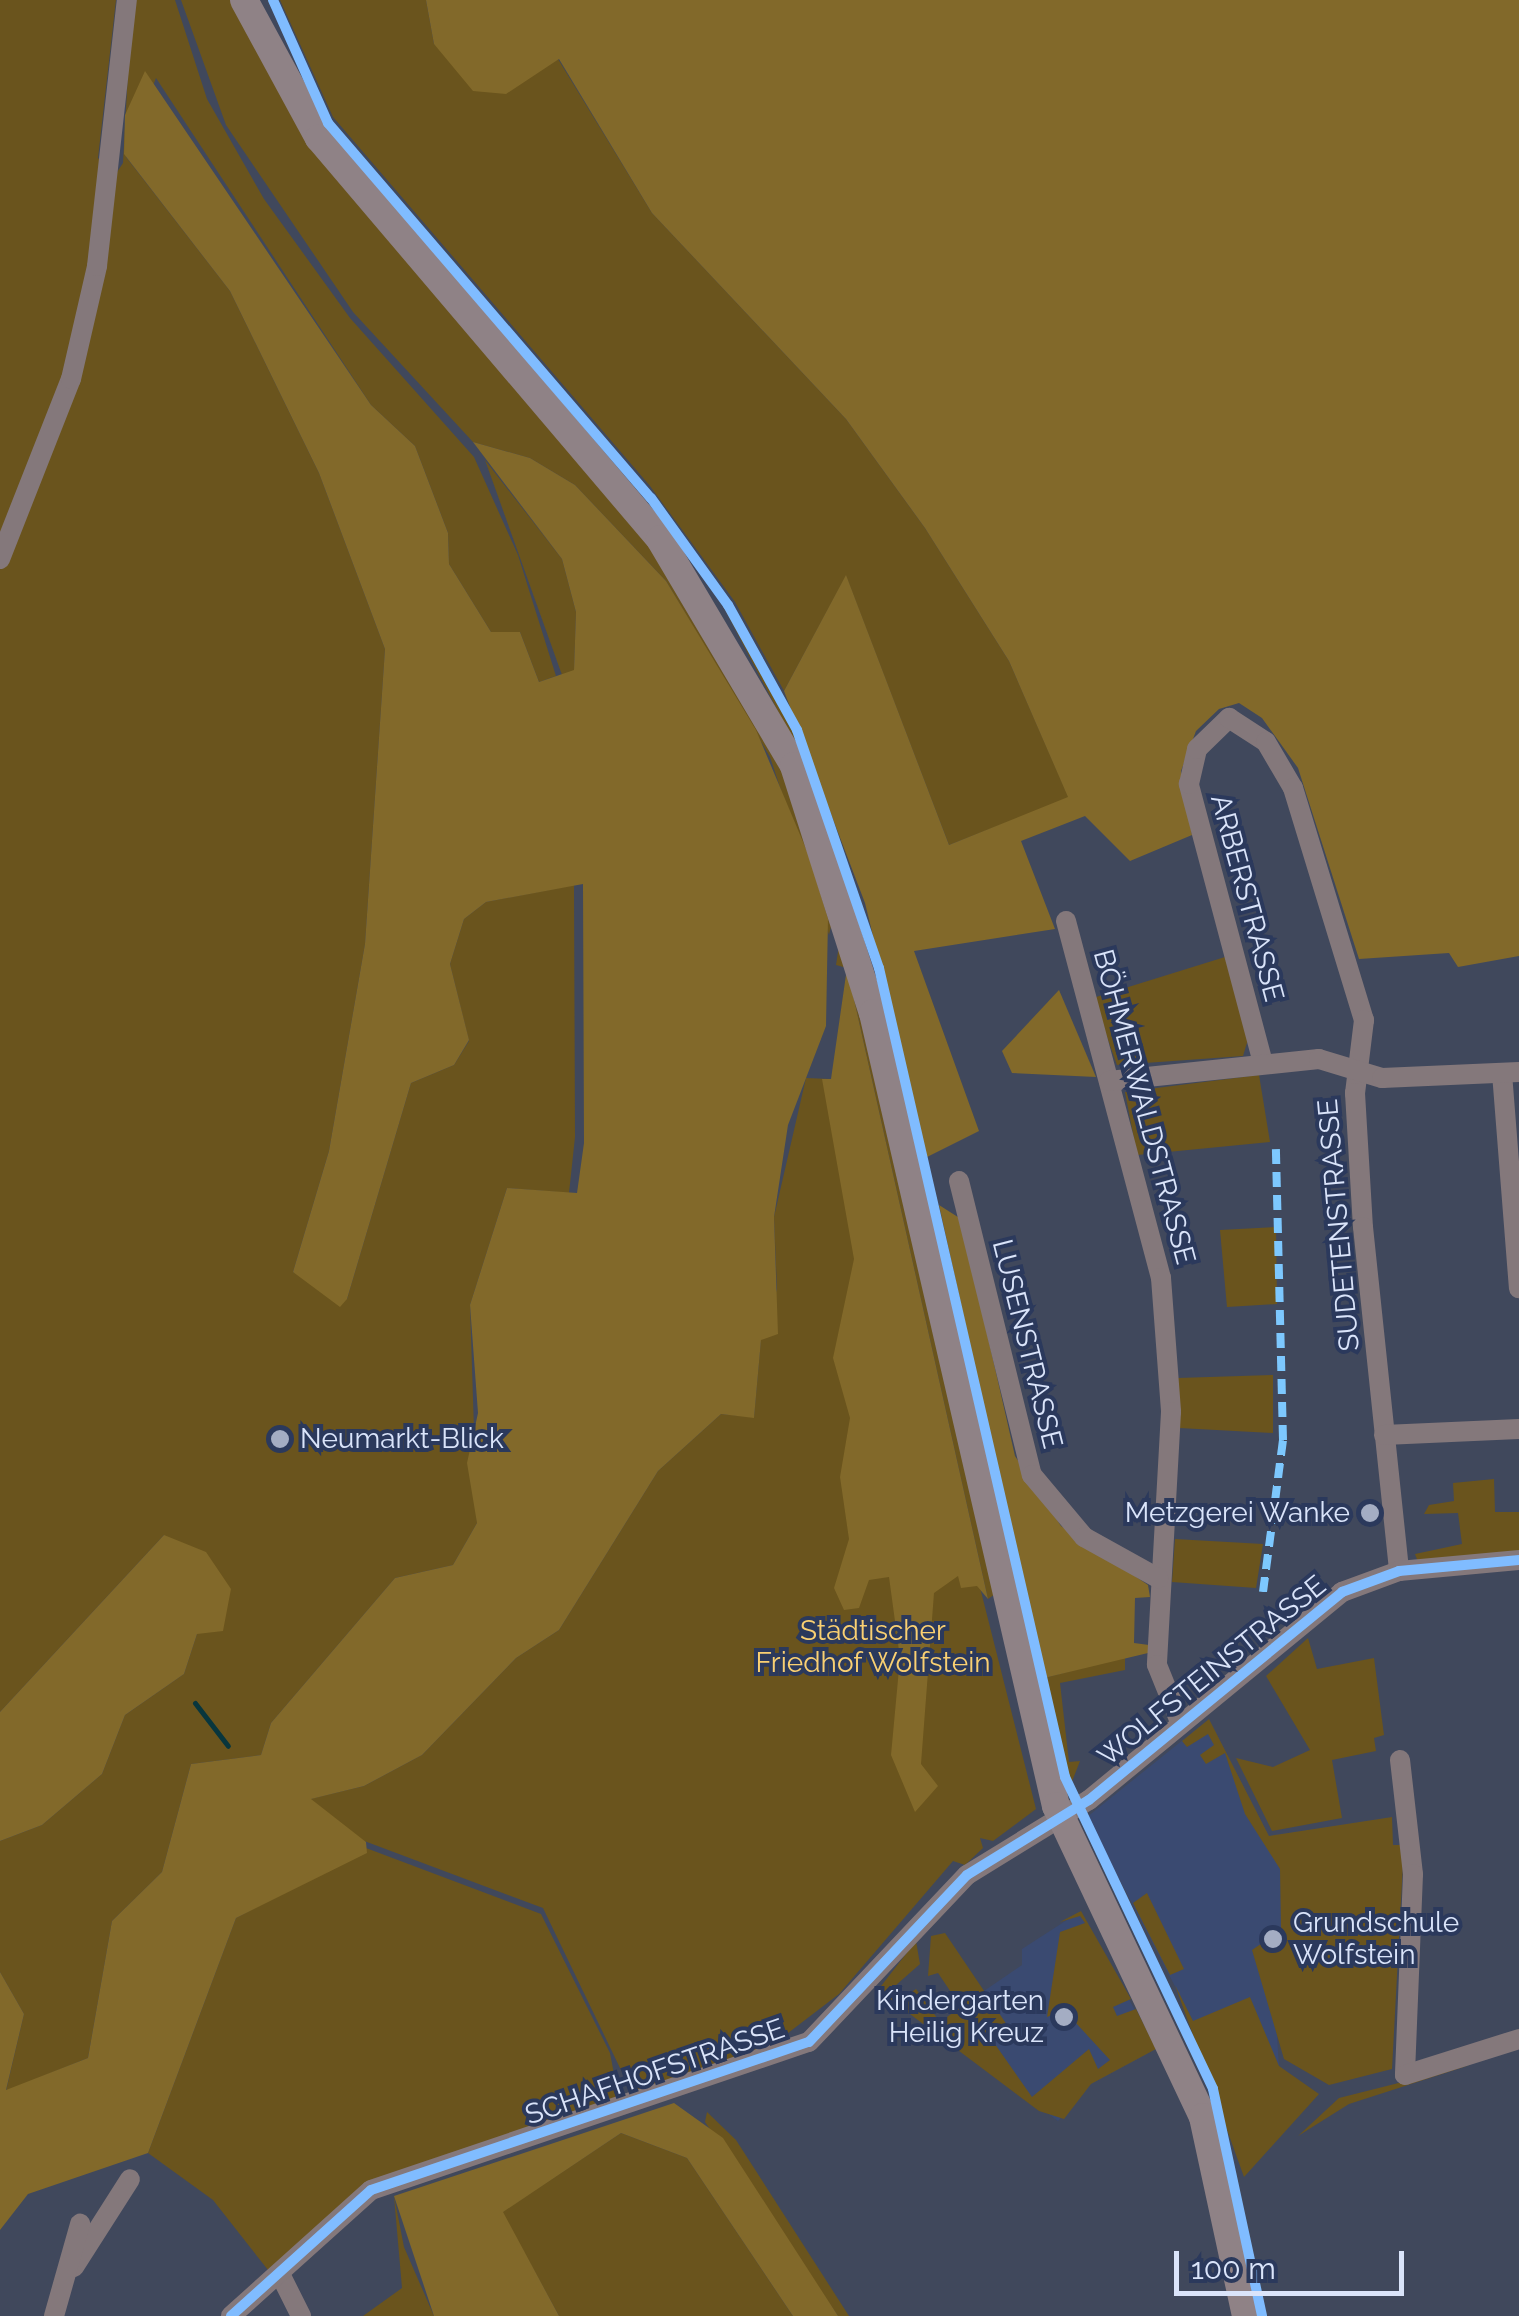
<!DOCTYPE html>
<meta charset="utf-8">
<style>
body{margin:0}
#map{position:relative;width:1519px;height:2316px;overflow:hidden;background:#40485c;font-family:Raleway,sans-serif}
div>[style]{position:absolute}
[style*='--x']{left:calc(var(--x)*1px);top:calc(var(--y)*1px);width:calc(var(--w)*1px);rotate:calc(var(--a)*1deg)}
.built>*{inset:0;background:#3a4a71}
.green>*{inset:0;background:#6a541d}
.forest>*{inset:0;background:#82692a}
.stream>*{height:5px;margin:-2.5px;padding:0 2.5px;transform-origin:2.5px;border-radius:2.5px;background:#08363d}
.minor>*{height:20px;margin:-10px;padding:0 10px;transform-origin:10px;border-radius:10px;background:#84787b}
.major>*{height:28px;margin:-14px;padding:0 14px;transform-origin:14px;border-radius:14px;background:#8f8286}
.quiet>*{height:8px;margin-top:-4px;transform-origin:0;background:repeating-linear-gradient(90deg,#7dc8fe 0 15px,transparent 0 23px)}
.cycleway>*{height:10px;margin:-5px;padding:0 5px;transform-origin:5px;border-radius:5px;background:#80bcff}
.dots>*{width:28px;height:28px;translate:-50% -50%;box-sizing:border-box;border:5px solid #2b395c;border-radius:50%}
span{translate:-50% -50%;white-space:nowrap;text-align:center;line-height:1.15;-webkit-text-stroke:8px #2b395c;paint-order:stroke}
.street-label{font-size:28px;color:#dae4fa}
.poi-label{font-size:28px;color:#dae4fa}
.left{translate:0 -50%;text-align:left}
.right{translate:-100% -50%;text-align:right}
.park-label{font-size:28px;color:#fad072}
.scale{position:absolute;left:1174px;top:2251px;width:230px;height:45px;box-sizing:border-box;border:5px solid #dae4fa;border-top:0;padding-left:12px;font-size:30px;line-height:35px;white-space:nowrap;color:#dae4fa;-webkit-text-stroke:8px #2b395c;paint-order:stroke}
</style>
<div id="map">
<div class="built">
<i style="clip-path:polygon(1209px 1719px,1269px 1836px,1392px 1817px,1276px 2021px,1279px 2066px,1193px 2021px,1087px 1817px)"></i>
<i style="clip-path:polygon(1081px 1911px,1156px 2049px,1091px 2084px,1058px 2121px,967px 2053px,981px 1993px,1022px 1965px,1022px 1949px)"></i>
</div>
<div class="green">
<i style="clip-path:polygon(0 0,116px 0,98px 158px,115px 175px,123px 163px,132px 0,175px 0,207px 99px,264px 199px,350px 318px,474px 457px,518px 555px,556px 676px,539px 682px,520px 632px,491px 632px,449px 564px,448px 533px,415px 446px,371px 405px,156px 78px,126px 157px,230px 291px,319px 473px,385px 649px,365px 944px,329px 1151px,293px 1272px,347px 1299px,411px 1083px,454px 1065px,469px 1041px,450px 964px,464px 919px,486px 902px,574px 885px,575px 1137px,569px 1193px,507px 1188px,470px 1305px,477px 1523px,453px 1565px,395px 1578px,271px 1723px,261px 1755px,191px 1764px,162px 1872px,112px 1921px,88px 2058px,6px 2091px,24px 2014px,0 1972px,0 1841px,42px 1825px,102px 1774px,125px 1715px,184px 1674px,197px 1634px,164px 1535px,0 1712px)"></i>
<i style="clip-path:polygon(181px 0,234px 0,299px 127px,630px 515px,776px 746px,832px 922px,829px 935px,770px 757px,666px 581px,575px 485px,530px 458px,473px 442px,353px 312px,226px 125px)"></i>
<i style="clip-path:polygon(280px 0,426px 0,434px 44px,506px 93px,558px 59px,652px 213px,846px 419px,925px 528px,1009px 661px,1069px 798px,949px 845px,846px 576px,784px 691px,735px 602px,650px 486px,333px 117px)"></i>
<i style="clip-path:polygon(485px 460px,562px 559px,576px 612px,574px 671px,562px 675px)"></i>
<i style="clip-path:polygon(720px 600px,792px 730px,858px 913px,781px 717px)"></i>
<i style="clip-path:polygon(841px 932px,995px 1594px,988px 1599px,847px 968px,836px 965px)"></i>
<i style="clip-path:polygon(1225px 957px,1249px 1036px,1243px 1056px,1117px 1065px,1093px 998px)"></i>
<i style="clip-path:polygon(1259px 1075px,1270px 1142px,1137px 1155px,1125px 1092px)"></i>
<i style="clip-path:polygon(806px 1078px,830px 1079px,946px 1453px,1036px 1809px,993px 1841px,980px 1838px,983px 1848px,965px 1865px,953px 1861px,839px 1994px,775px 2043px,633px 2095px,543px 1908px,351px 1836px,310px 1799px,364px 1786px,422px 1755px,516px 1658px,559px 1630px,658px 1471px,721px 1414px,754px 1417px,761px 1339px,777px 1289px,774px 1217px)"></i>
<i style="clip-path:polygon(1276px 1227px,1277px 1304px,1227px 1307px,1220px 1230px)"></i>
<i style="clip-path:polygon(1273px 1375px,1273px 1433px,1179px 1428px,1178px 1378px)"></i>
<i style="clip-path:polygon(1494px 1479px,1495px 1512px,1519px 1512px,1519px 1552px,1418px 1562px,1415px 1554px,1462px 1544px,1458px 1513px,1424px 1514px,1429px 1505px,1454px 1501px,1453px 1483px)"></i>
<i style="clip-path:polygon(1175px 1539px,1263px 1544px,1256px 1588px,1172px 1582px)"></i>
<i style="clip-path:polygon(1308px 1638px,1317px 1669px,1374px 1658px,1384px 1735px,1374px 1738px,1376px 1751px,1332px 1760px,1342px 1818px,1272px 1831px,1236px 1758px,1273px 1767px,1310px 1750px,1266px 1676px)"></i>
<i style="clip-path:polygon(1125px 1657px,1125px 1670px,1060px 1683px,1069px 1762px,1080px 1761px,1071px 1784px,1044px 1678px)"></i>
<i style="clip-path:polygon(1209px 1719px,1269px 1836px,1392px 1817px,1393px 1845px,1404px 1845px,1392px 2069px,1329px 2085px,1284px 2059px,1252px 1950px,1281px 1930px,1280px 1869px,1245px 1814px,1225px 1753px,1206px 1764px,1200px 1755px,1214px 1745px,1208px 1734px,1187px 1747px,1182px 1741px)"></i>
<i style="clip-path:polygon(366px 1848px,541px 1914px,610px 2053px,619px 2100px,365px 2184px,268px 2270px,213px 2200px,148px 2153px,236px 1918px)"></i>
<i style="clip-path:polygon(1147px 1893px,1184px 1969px,1170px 1975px,1133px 1903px)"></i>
<i style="clip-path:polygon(1081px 1911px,1131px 1999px,1113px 2007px,1117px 2016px,1136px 2009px,1156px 2049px,1091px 2084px,1064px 2119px,1039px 2111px,878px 1990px,916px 1941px,920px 1964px,895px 1986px,903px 1998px,916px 1989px,940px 2022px,961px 2007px,938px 1973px,928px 1976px,931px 1936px,945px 1933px,1007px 2025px,990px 2037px,1032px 2097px,1089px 2049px,1098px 2069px,1110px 2060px,1064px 2010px,1047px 2017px,1060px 1932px,1085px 1923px,1080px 1916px,1060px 1922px)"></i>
<i style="clip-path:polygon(1175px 1985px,1193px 2021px,1250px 1997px,1279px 2066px,1319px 2094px,1244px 2177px)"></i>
<i style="clip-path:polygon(1470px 2065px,1349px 2104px,1298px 2136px,1339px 2098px)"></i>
<i style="clip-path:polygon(707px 2112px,736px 2140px,849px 2316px,838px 2316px,705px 2122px)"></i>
<i style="clip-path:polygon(621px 2133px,687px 2158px,793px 2316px,559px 2316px,502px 2212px)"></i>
<i style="clip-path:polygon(394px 2196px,404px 2247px,434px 2316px,363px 2316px,402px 2288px)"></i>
</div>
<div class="forest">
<i style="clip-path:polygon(426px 0,1519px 0,1519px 956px,1458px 967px,1449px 953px,1359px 959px,1298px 768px,1262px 718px,1239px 703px,1219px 709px,1196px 731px,1181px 771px,1192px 835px,1130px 861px,1085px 816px,1021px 841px,1055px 929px,914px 951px,979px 1131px,927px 1157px,865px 903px,784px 691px,846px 575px,949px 845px,1068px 797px,1009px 661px,925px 528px,846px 419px,652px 213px,559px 59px,506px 94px,473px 91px,434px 44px)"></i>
<i style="clip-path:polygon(145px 71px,371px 405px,415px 446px,448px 533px,449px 564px,491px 632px,520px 632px,539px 682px,574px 670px,576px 612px,562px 559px,473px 442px,530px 458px,575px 485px,666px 581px,756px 730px,809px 856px,828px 919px,826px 1026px,788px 1125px,774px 1217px,778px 1334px,761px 1340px,754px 1418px,721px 1414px,658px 1471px,559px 1630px,516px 1658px,422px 1755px,364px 1786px,311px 1799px,366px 1842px,367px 1853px,236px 1918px,148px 2153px,28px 2194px,0 2230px,0 1972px,24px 2014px,6px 2090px,88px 2058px,112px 1921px,162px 1872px,191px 1764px,261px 1755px,271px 1723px,395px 1578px,453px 1565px,477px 1523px,467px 1463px,478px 1413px,470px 1305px,507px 1188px,577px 1193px,584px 1143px,583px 884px,486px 902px,464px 919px,450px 964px,469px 1040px,454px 1065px,411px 1083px,347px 1299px,340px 1307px,293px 1272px,329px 1151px,365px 944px,385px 649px,319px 473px,230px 291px,124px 154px,125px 115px)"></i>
<i style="clip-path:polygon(847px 968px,988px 1599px,977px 1586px,961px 1588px,958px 1576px,934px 1593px,921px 1764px,938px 1786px,915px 1812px,891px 1755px,900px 1658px,889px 1577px,869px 1580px,859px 1608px,844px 1610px,834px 1588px,849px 1539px,840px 1477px,850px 1418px,833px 1358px,854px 1259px,822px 1079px,831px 1079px)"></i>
<i style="clip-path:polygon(1059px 990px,1096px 1077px,1012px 1073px,1002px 1051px)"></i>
<i style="clip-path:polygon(939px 1205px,961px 1219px,1015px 1456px,1061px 1526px,1148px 1585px,1150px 1597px,1135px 1598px,1134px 1643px,1149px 1645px,1148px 1653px,1044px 1678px)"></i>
<i style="clip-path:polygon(164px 1535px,206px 1552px,231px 1589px,223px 1631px,197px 1634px,184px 1674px,125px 1715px,102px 1774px,42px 1825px,0 1841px,0 1712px)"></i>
<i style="clip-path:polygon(674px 2103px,723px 2138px,838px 2316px,793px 2316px,687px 2158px,621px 2133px,503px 2212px,559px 2316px,434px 2316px,394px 2196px)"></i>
</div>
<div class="stream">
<i style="--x:195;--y:1703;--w:54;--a:52.5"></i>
</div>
<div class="minor">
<i style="--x:0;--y:559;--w:193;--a:-68.5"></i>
<i style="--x:71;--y:379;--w:116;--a:-77"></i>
<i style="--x:97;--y:266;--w:268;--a:-83.6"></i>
<i style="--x:1066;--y:921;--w:369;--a:75.1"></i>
<i style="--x:1161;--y:1278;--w:134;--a:85.7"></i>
<i style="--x:1171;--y:1412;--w:253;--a:93.2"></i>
<i style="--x:1157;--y:1665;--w:61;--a:68"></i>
<i style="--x:1263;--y:1063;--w:289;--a:-104.9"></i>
<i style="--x:1189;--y:784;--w:36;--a:-77"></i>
<i style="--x:1197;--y:749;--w:45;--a:-44.1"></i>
<i style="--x:1229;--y:718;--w:44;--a:33"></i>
<i style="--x:1266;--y:742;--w:53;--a:59.6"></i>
<i style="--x:1293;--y:788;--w:243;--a:73"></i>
<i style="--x:1364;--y:1020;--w:74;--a:97"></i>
<i style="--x:1355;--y:1093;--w:134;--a:86.6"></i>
<i style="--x:1363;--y:1227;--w:346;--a:84"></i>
<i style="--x:1502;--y:1073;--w:216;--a:85.5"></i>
<i style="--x:1109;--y:1081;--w:211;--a:-6"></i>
<i style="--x:1319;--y:1059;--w:66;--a:16.8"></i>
<i style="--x:1382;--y:1078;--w:137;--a:-2.5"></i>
<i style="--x:959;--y:1181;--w:303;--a:76.1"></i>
<i style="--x:1032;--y:1475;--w:81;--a:50"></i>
<i style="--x:1084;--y:1537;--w:85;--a:29"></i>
<i style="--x:1384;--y:1435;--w:135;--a:-2.5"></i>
<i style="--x:1400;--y:1760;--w:115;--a:83.5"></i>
<i style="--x:1413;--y:1874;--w:201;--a:92.3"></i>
<i style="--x:1405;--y:2075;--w:120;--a:-17.5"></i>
<i style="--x:74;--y:2267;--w:104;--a:-57.5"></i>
<i style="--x:280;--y:2274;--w:47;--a:63.4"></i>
<i style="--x:54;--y:2316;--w:96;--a:-74.2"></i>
<i style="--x:231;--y:2316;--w:188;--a:-42"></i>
<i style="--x:371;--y:2190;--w:462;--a:-18.7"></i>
<i style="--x:809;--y:2042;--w:230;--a:-46.6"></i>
<i style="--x:967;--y:1875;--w:143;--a:-31.6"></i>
<i style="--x:1089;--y:1800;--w:328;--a:-39.4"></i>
<i style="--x:1342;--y:1592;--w:61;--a:-20.2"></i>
<i style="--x:1399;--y:1571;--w:121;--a:-5.2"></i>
</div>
<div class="major">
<i style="--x:244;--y:0;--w:157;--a:61.5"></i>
<i style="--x:319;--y:138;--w:526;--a:49.62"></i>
<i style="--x:660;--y:539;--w:264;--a:59.4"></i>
<i style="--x:794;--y:766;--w:259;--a:72.3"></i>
<i style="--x:873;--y:1013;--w:814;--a:77.01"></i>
<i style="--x:1056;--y:1806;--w:344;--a:64.7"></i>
<i style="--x:1203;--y:2117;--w:204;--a:77.8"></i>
</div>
<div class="quiet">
<i style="--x:1263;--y:1592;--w:153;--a:-82.5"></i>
<i style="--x:1283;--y:1440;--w:291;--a:-91.4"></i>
</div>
<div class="cycleway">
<i style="--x:273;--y:0;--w:135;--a:65.9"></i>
<i style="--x:328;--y:123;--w:495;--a:49.3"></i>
<i style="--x:651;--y:498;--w:132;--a:54.3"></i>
<i style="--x:728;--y:605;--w:143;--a:61.1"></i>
<i style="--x:797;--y:730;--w:252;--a:71"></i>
<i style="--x:879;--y:968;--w:830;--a:77.05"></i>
<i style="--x:1065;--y:1777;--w:345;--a:64.6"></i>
<i style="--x:1213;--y:2089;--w:232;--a:77.8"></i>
<i style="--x:231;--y:2316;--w:188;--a:-42"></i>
<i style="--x:371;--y:2190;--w:462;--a:-18.7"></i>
<i style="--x:809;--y:2042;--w:230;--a:-46.6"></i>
<i style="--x:967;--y:1875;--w:143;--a:-31.6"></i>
<i style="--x:1089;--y:1800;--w:328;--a:-39.4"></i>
<i style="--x:1342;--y:1592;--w:61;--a:-20.2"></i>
<i style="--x:1399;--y:1571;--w:121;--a:-5.2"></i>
</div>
<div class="dots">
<i style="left:280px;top:1439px;background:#a4adc3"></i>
<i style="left:1370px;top:1513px;background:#a4adc3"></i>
<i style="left:1273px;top:1939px;background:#a4adc3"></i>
<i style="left:1064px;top:2017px;background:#a4adc3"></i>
</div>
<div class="street-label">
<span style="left:1247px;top:898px;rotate:75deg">ARBERSTRASSE</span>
<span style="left:1144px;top:1107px;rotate:75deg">BÖHMERWALDSTRASSE</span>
<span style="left:1339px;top:1225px;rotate:-95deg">SUDETENSTRASSE</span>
<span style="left:1027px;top:1344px;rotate:76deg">LUSENSTRASSE</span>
<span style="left:1212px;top:1671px;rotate:-39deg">WOLFSTEINSTRASSE</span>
<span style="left:655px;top:2072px;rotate:-19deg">SCHAFHOFSTRASSE</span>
</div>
<div class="poi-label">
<span class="left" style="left:300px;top:1439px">Neumarkt-Blick</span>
<span class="right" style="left:1350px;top:1513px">Metzgerei Wanke</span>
<span class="left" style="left:1293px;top:1939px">Grundschule<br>Wolfstein</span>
<span class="right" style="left:1044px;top:2017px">Kindergarten<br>Heilig Kreuz</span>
</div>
<div class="park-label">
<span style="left:873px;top:1647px">Städtischer<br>Friedhof Wolfstein</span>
</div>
<div class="scale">100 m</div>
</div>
